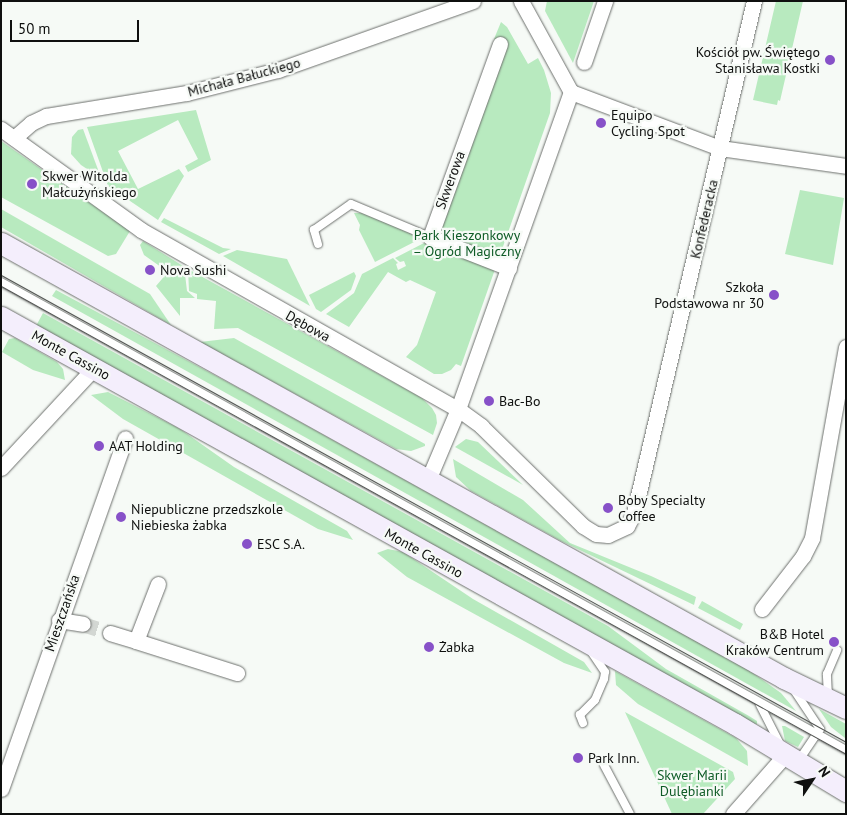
<!DOCTYPE html>
<meta charset="utf-8">
<style>
body{margin:0}
#map{position:relative;width:847px;height:815px;overflow:hidden;background:#f6faf6;font-family:"PT Sans",sans-serif}
div>[style]{position:absolute}
[style*='--x']{left:calc(var(--x)*1px);top:calc(var(--y)*1px);width:calc(var(--w)*1px);rotate:calc(var(--a)*1deg)}
.green>*{inset:0;background:#b8eabf}
.street-tunnel>*{height:15px;margin-top:-7.5px;transform-origin:0;background:repeating-linear-gradient(90deg,#d3d7d3 0 15px,transparent 0 23px)}
.roads{filter:drop-shadow(0 0 1px #6d706d) drop-shadow(0 0 1px #6d706d)}
.lane>*{height:8px;margin:-4px;padding:0 4px;transform-origin:4px;border-radius:4px;background:#fff}
.street>*{height:15px;margin:-7.5px;padding:0 7.5px;transform-origin:7.5px;border-radius:7.5px;background:#fff}
.secondary>*{height:21px;margin:-10.5px;padding:0 10.5px;transform-origin:10.5px;border-radius:10.5px;background:#f4eefc}
.tram>*{height:1px;margin:-0.5px;padding:0 0.5px;transform-origin:0.5px;border-radius:0.5px;background:#545654}
.dots>*{width:14px;height:14px;translate:-50% -50%;box-sizing:border-box;border:2px solid #f6faf6;border-radius:50%}
span{translate:-50% -50%;white-space:nowrap;text-align:center;line-height:1.15;-webkit-text-stroke:4.5px #f6faf6;paint-order:stroke}
.poi-label{font-size:14px;color:#0f100f}
.right{translate:-100% -50%;text-align:right}
.left{translate:0 -50%;text-align:left}
.street-label{font-size:14px;color:#0f100f}
.park-label{font-size:14px;color:#0e5b26}
.frame{position:absolute;inset:0;border:2px solid #0f100f;pointer-events:none}
.north{position:absolute;left:787px;top:755px;width:50px;height:50px;-webkit-text-stroke:4px #f6faf6;paint-order:stroke;rotate:56deg;font-size:14px;font-weight:700;line-height:20px;text-align:center;color:#0f100f}
.north::after{content:'';display:block;margin:auto;width:18px;height:22px;background:#0f100f;clip-path:polygon(50% 0,100% 100%,50% 72%,0 100%)}
.scale{position:absolute;left:10px;top:20px;width:129px;height:22px;box-sizing:border-box;border:2px solid #0f100f;border-top:0;padding-left:6px;font-size:15px;line-height:18px;white-space:nowrap;color:#0f100f;-webkit-text-stroke:4px #f6faf6;paint-order:stroke}
</style>
<div id="map">
<div class="green">
<i style="clip-path:polygon(547px 1px,594px 1px,573px 63px,545px 11px)"></i>
<i style="clip-path:polygon(776px 1px,803px 1px,780px 101px,778px 100px,777px 105px,753px 100px)"></i>
<i style="clip-path:polygon(501px 22px,507px 27px,528px 64px,538px 58px,544px 70px,551px 93px,550px 113px,461px 366px,456px 364px,451px 370px,442px 374px,434px 374px,406px 357px,417px 345px,436px 292px,410px 280px,406px 282px,388px 272px,349px 327px,326px 314px,354px 293px,362px 274px,393px 258px,398px 263px,396px 264px,398px 270px,406px 266px,404px 261px,400px 262px,395px 258px,424px 243px,429px 245px,501px 44px,494px 39px)"></i>
<i style="clip-path:polygon(196px 110px,211px 160px,188px 172px,185px 166px,198px 159px,178px 120px,118px 151px,138px 189px,179px 169px,184px 176px,158px 220px,108px 186px,87px 127px)"></i>
<i style="clip-path:polygon(83px 129px,100px 175px,99px 177px,81px 165px,71px 154px,72px 137px,78px 130px)"></i>
<i style="clip-path:polygon(1px 141px,130px 231px,116px 254px,108px 256px,1px 197px)"></i>
<i style="clip-path:polygon(800px 190px,844px 198px,833px 265px,785px 254px)"></i>
<i style="clip-path:polygon(1px 209px,150px 294px,171px 325px,1px 227px)"></i>
<i style="clip-path:polygon(354px 213px,362px 213px,422px 238px,375px 262px,359px 230px,360px 225px)"></i>
<i style="clip-path:polygon(164px 218px,223px 248px,231px 249px,219px 254px,161px 222px)"></i>
<i style="clip-path:polygon(143px 241px,183px 266px,181px 273px,185px 274px,187px 291px,195px 298px,180px 298px,180px 316px,156px 286px,168px 272px,144px 255px,140px 245px)"></i>
<i style="clip-path:polygon(237px 250px,287px 259px,310px 306px,223px 256px)"></i>
<i style="clip-path:polygon(188px 269px,422px 398px,432px 408px,436px 415px,437px 423px,433px 435px,238px 328px,214px 329px,216px 301px,197px 299px,197px 294px,189px 291px)"></i>
<i style="clip-path:polygon(354px 272px,356px 276px,351px 290px,321px 312px,316px 309px,309px 295px)"></i>
<i style="clip-path:polygon(56px 290px,246px 392px,750px 671px,781px 693px,796px 711px,52px 296px)"></i>
<i style="clip-path:polygon(43px 313px,608px 626px,666px 669px,749px 716px,757px 721px,757px 724px,754px 724px,36px 326px)"></i>
<i style="clip-path:polygon(15px 338px,57px 362px,63px 369px,65px 380px,33px 370px,2px 352px,9px 339px)"></i>
<i style="clip-path:polygon(234px 338px,425px 444px,425px 446px,411px 451px,396px 449px,200px 342px)"></i>
<i style="clip-path:polygon(108px 392px,180px 429px,234px 467px,347px 531px,353px 540px,318px 529px,123px 419px,91px 395px)"></i>
<i style="clip-path:polygon(466px 439px,478px 442px,523px 485px,455px 447px)"></i>
<i style="clip-path:polygon(453px 459px,523px 500px,570px 543px,651px 576px,696px 597px,694px 605px,561px 541px,471px 491px,456px 477px)"></i>
<i style="clip-path:polygon(388px 549px,403px 552px,473px 599px,584px 662px,592px 673px,564px 663px,407px 577px,377px 553px)"></i>
<i style="clip-path:polygon(702px 601px,743px 624px,740px 630px,698px 608px)"></i>
<i style="clip-path:polygon(615px 671px,736px 738px,747px 751px,748px 766px,638px 704px,616px 685px)"></i>
<i style="clip-path:polygon(819px 709px,846px 724px,845px 738px,831px 727px)"></i>
<i style="clip-path:polygon(625px 712px,733px 772px,735px 779px,703px 814px,672px 814px)"></i>
<i style="clip-path:polygon(782px 726px,785px 726px,804px 737px,798px 747px,785px 741px)"></i>
</div>
<div class="street-tunnel">
<i style="--x:83;--y:624;--w:28;--a:18"></i>
</div>
<div class="roads">
<div class="lane">
<i style="--x:318;--y:244;--w:15;--a:-106"></i>
<i style="--x:314;--y:230;--w:45;--a:-35.1"></i>
<i style="--x:351;--y:204;--w:86;--a:22.7"></i>
<i style="--x:1;--y:282;--w:966;--a:28.98"></i>
<i style="--x:794;--y:690;--w:47;--a:56.3"></i>
<i style="--x:820;--y:729;--w:32;--a:124"></i>
<i style="--x:802;--y:756;--w:6;--a:180"></i>
<i style="--x:828;--y:696;--w:22;--a:-93"></i>
<i style="--x:827;--y:674;--w:26;--a:-67"></i>
<i style="--x:760;--y:705;--w:46;--a:62.9"></i>
<i style="--x:583;--y:723;--w:9;--a:-111"></i>
<i style="--x:580;--y:715;--w:21;--a:-45"></i>
<i style="--x:595;--y:700;--w:23;--a:-67"></i>
<i style="--x:604;--y:679;--w:7;--a:-82"></i>
<i style="--x:605;--y:672;--w:23;--a:-124"></i>
<i style="--x:604;--y:765;--w:55;--a:62"></i>
</div>
<div class="street">
<i style="--x:500;--y:44;--w:205;--a:109.9"></i>
<i style="--x:430;--y:237;--w:85;--a:21.4"></i>
<i style="--x:584;--y:62;--w:65;--a:-71"></i>
<i style="--x:571;--y:92;--w:159;--a:20.6"></i>
<i style="--x:720;--y:148;--w:127;--a:8.1"></i>
<i style="--x:1;--y:129;--w:173;--a:35.8"></i>
<i style="--x:141;--y:230;--w:364;--a:29.5"></i>
<i style="--x:458;--y:409;--w:29;--a:36"></i>
<i style="--x:481;--y:426;--w:143;--a:44.4"></i>
<i style="--x:583;--y:526;--w:15;--a:32"></i>
<i style="--x:596;--y:534;--w:12;--a:5"></i>
<i style="--x:608;--y:535;--w:21;--a:-25"></i>
<i style="--x:627;--y:526;--w:15;--a:-62"></i>
<i style="--x:634;--y:513;--w:526;--a:-76.81"></i>
<i style="--x:14;--y:138;--w:23;--a:-41"></i>
<i style="--x:31;--y:123;--w:17;--a:-25"></i>
<i style="--x:46;--y:116;--w:143;--a:-9.3"></i>
<i style="--x:187;--y:93;--w:94;--a:-14.2"></i>
<i style="--x:278;--y:70;--w:207;--a:-19.5"></i>
<i style="--x:1;--y:468;--w:137;--a:-47.1"></i>
<i style="--x:428;--y:480;--w:77;--a:-67.1"></i>
<i style="--x:458;--y:409;--w:337;--a:-70.4"></i>
<i style="--x:571;--y:92;--w:104;--a:-118.8"></i>
<i style="--x:158;--y:584;--w:61;--a:111.1"></i>
<i style="--x:136;--y:641;--w:106;--a:17.6"></i>
<i style="--x:762;--y:609;--w:67;--a:-52.3"></i>
<i style="--x:803;--y:556;--w:20;--a:-63"></i>
<i style="--x:812;--y:538;--w:194;--a:-79.9"></i>
<i style="--x:59;--y:620;--w:24;--a:9"></i>
<i style="--x:110;--y:633;--w:27;--a:17"></i>
<i style="--x:1;--y:789;--w:372;--a:-70.5"></i>
<i style="--x:733;--y:814;--w:79;--a:-48.6"></i>
</div>
<div class="secondary">
<i style="--x:1;--y:243;--w:896;--a:29.05"></i>
<i style="--x:784;--y:678;--w:69;--a:25.8"></i>
<i style="--x:1;--y:317;--w:839;--a:29.01"></i>
<i style="--x:735;--y:724;--w:130;--a:31.1"></i>
</div>
</div>
<div class="tram">
<i style="--x:1;--y:275;--w:965;--a:28.93"></i>
<i style="--x:1;--y:286;--w:966;--a:28.98"></i>
</div>
<div class="dots">
<i style="left:830px;top:60px;background:#8751c8"></i>
<i style="left:601px;top:123px;background:#8751c8"></i>
<i style="left:32px;top:184px;background:#8751c8"></i>
<i style="left:150px;top:270px;background:#8751c8"></i>
<i style="left:774px;top:295px;background:#8751c8"></i>
<i style="left:489px;top:401px;background:#8751c8"></i>
<i style="left:99px;top:446px;background:#8751c8"></i>
<i style="left:608px;top:508px;background:#8751c8"></i>
<i style="left:121px;top:517px;background:#8751c8"></i>
<i style="left:247px;top:544px;background:#8751c8"></i>
<i style="left:834px;top:642px;background:#8751c8"></i>
<i style="left:429px;top:647px;background:#8751c8"></i>
<i style="left:578px;top:758px;background:#8751c8"></i>
</div>
<div class="poi-label">
<span class="right" style="left:820px;top:60px">Kościół pw. Świętego<br>Stanisława Kostki</span>
<span class="left" style="left:611px;top:123px">Equipo<br>Cycling Spot</span>
<span class="left" style="left:42px;top:184px">Skwer Witolda<br>Małcużyńskiego</span>
<span class="left" style="left:160px;top:270px">Nova Sushi</span>
<span class="right" style="left:764px;top:295px">Szkoła<br>Podstawowa nr 30</span>
<span class="left" style="left:499px;top:401px">Bac-Bo</span>
<span class="left" style="left:109px;top:446px">AAT Holding</span>
<span class="left" style="left:618px;top:508px">Boby Specialty<br>Coffee</span>
<span class="left" style="left:131px;top:517px">Niepubliczne przedszkole<br>Niebieska żabka</span>
<span class="left" style="left:257px;top:544px">ESC S.A.</span>
<span class="right" style="left:824px;top:642px">B&amp;B Hotel<br>Kraków Centrum</span>
<span class="left" style="left:439px;top:647px">Żabka</span>
<span class="left" style="left:588px;top:758px">Park Inn.</span>
</div>
<div class="street-label">
<span style="left:244px;top:77px;rotate:-15deg">Michała Bałuckiego</span>
<span style="left:450px;top:180px;rotate:-70deg">Skwerowa</span>
<span style="left:704px;top:219px;rotate:-77deg">Konfederacka</span>
<span style="left:308px;top:326px;rotate:29deg">Dębowa</span>
<span style="left:71px;top:355px;rotate:29deg">Monte Cassino</span>
<span style="left:424px;top:553px;rotate:29deg">Monte Cassino</span>
<span style="left:62px;top:613px;rotate:-71deg">Mieszczańska</span>
</div>
<div class="park-label">
<span style="left:467px;top:243px">Park Kieszonkowy<br>– Ogród Magiczny</span>
<span style="left:692px;top:783px">Skwer Marii<br>Dulębianki</span>
</div>
<div class="frame"></div>
<div class="north">N</div>
<div class="scale">50 m</div>
</div>
